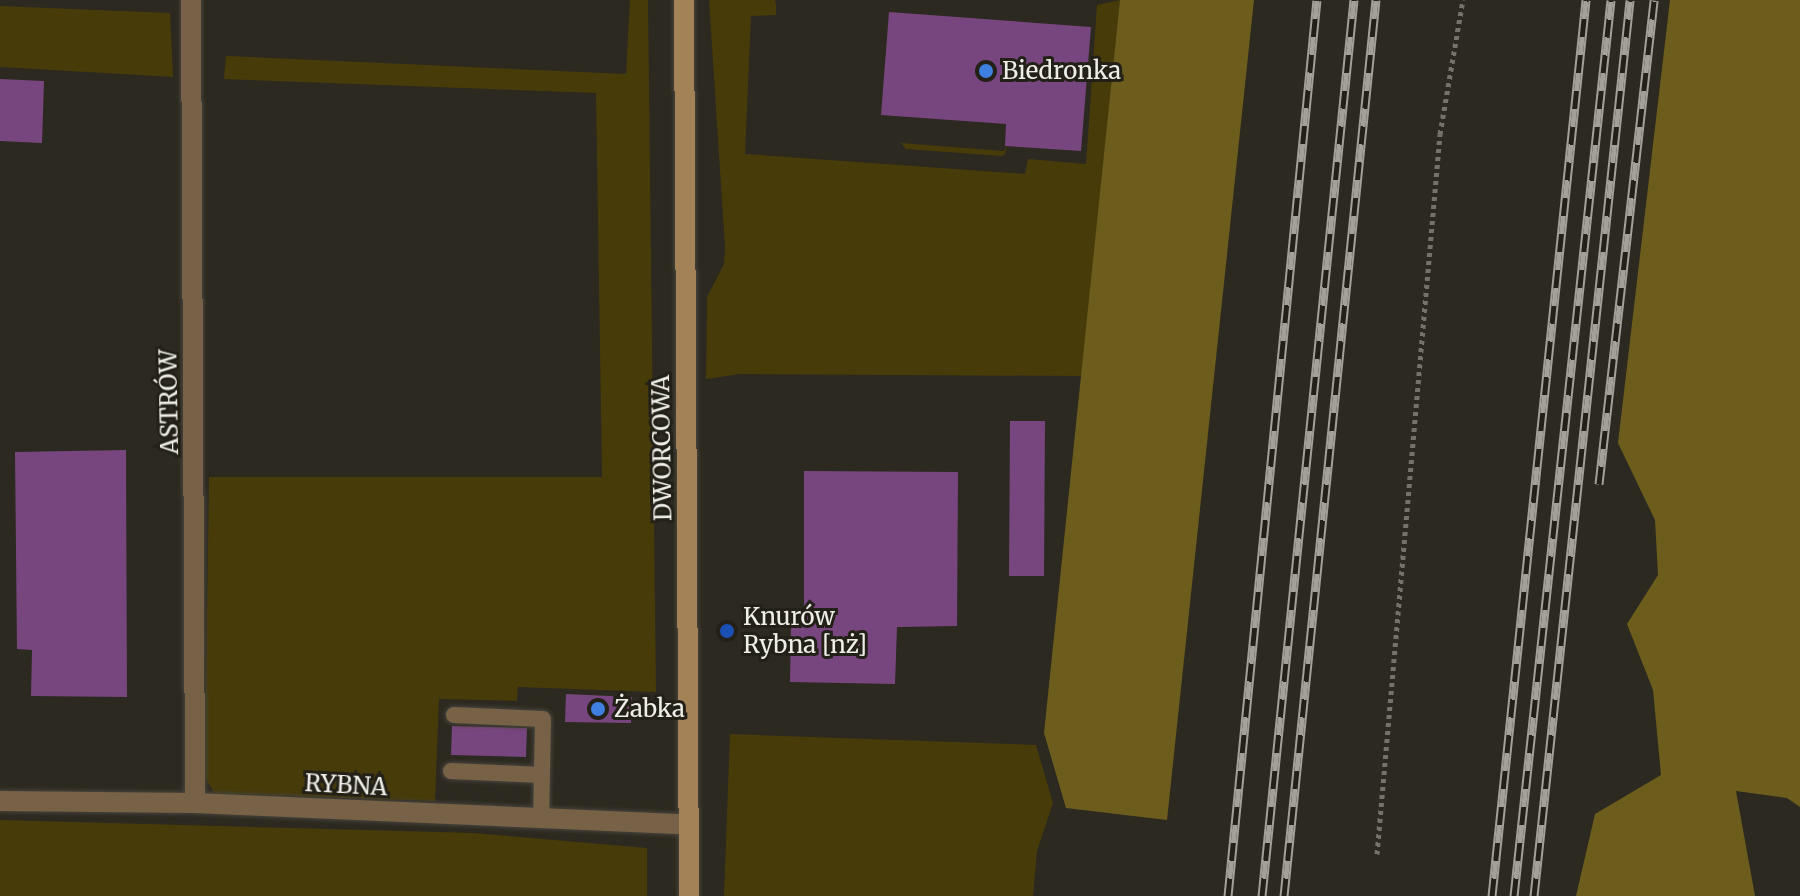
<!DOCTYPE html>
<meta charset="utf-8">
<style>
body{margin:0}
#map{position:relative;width:1800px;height:896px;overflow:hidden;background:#2c2920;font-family:Merriweather,serif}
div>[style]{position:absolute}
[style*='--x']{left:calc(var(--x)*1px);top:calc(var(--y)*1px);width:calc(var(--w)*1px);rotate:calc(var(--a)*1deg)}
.green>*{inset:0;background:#473b0a}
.forest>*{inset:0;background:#6c5d1d}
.building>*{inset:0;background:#78467e}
.path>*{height:5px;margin-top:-2.5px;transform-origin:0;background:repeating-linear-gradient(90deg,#75726b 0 4px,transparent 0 8px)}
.roads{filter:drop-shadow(0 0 2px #47443c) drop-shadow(0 0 2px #47443c)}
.lane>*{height:16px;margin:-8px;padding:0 8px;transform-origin:8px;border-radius:8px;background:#776248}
.street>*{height:20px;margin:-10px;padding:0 10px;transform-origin:10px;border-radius:10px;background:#776248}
.secondary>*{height:20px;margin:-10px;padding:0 10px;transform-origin:10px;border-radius:10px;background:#a38258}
.rail>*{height:9px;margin-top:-4.5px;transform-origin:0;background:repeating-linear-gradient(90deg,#222017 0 18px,#a2a099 0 36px);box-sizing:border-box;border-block:2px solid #a2a099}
.dots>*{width:22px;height:22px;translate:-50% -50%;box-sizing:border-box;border:4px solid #222017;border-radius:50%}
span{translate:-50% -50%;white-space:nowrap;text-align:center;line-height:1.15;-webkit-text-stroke:6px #222017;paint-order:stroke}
.poi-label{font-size:24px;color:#eeede7}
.left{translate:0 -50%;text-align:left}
.street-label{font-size:24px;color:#eeede7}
</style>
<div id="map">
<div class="green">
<i style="clip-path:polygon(630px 0,648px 0,656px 692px,518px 687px,517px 701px,439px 699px,435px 801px,214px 793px,206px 779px,205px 759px,209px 477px,602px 477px,596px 93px,224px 79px,226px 56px,626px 74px)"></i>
<i style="clip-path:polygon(709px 0,775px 0,776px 4px,776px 15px,751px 16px,745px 154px,1025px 174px,1028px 159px,1086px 164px,1097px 5px,1120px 0,1082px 376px,740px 374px,706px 379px,707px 297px,724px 264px,725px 247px)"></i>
<i style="clip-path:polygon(0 6px,170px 13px,173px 77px,0 67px)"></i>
<i style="clip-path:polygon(901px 143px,1004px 151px,1007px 146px,1005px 154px,1001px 156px,906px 149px)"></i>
<i style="clip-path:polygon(730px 734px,1036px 745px,1053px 803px,1037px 851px,1033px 896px,724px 896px)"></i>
<i style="clip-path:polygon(0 820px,474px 833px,647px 848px,647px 896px,0 896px)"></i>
</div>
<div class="forest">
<i style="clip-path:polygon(1120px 0,1254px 0,1167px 820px,1066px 808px,1044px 733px)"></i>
<i style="clip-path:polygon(1670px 0,1800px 0,1800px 807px,1787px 798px,1736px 791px,1755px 896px,1576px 896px,1595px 814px,1661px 775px,1653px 690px,1627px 624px,1658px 575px,1655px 520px,1618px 443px)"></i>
</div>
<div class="building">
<i style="clip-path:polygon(889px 12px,1091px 27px,1081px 151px,1005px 146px,1006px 124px,881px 115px)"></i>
<i style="clip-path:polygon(0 79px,44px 81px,42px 143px,0 141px)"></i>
<i style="clip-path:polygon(1010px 421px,1045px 421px,1044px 576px,1009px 576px)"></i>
<i style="clip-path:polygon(126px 450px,127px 697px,31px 696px,32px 650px,17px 649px,15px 452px)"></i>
<i style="clip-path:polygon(804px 471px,958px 472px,957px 626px,897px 627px,895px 684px,790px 682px,791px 624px,804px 624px)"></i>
<i style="clip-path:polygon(566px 694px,632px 697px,631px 723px,565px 722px)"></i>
<i style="clip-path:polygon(452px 726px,527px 728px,526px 757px,451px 755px)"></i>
</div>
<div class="path">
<i style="--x:1377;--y:854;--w:723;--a:-85"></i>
<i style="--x:1440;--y:134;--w:136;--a:-80.3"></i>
</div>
<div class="roads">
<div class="lane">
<i style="--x:454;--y:715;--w:89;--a:2.6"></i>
<i style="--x:543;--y:719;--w:101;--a:91.1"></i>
<i style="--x:451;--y:771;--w:91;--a:2.5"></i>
</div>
<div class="street">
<i style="--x:191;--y:0;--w:803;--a:89.71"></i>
<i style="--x:0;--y:801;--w:195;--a:0.6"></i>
<i style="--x:195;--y:803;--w:494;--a:2.5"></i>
</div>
<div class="secondary">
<i style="--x:684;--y:0;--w:896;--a:89.68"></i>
</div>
</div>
<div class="rail">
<i style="--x:1599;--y:484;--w:487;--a:-83.5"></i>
<i style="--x:1228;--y:896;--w:900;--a:-84.33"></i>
<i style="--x:1262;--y:896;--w:901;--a:-84.14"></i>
<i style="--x:1284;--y:896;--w:901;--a:-84.14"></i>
<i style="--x:1492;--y:896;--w:901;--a:-84.01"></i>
<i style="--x:1514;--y:896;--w:901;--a:-83.82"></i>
<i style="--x:1534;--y:896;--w:901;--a:-83.88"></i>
</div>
<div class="dots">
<i style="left:986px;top:71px;background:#3f7fe0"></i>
<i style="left:727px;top:631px;background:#1a4fb4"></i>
<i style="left:598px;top:709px;background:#3f7fe0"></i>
</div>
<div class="poi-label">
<span class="left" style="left:1002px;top:71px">Biedronka</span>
<span class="left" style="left:743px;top:631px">Knurów<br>Rybna [nż]</span>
<span class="left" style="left:614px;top:709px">Żabka</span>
</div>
<div class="street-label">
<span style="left:169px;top:402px;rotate:-91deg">ASTRÓW</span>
<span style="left:662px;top:448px;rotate:-91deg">DWORCOWA</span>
<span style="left:346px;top:785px;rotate:3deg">RYBNA</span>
</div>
</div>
